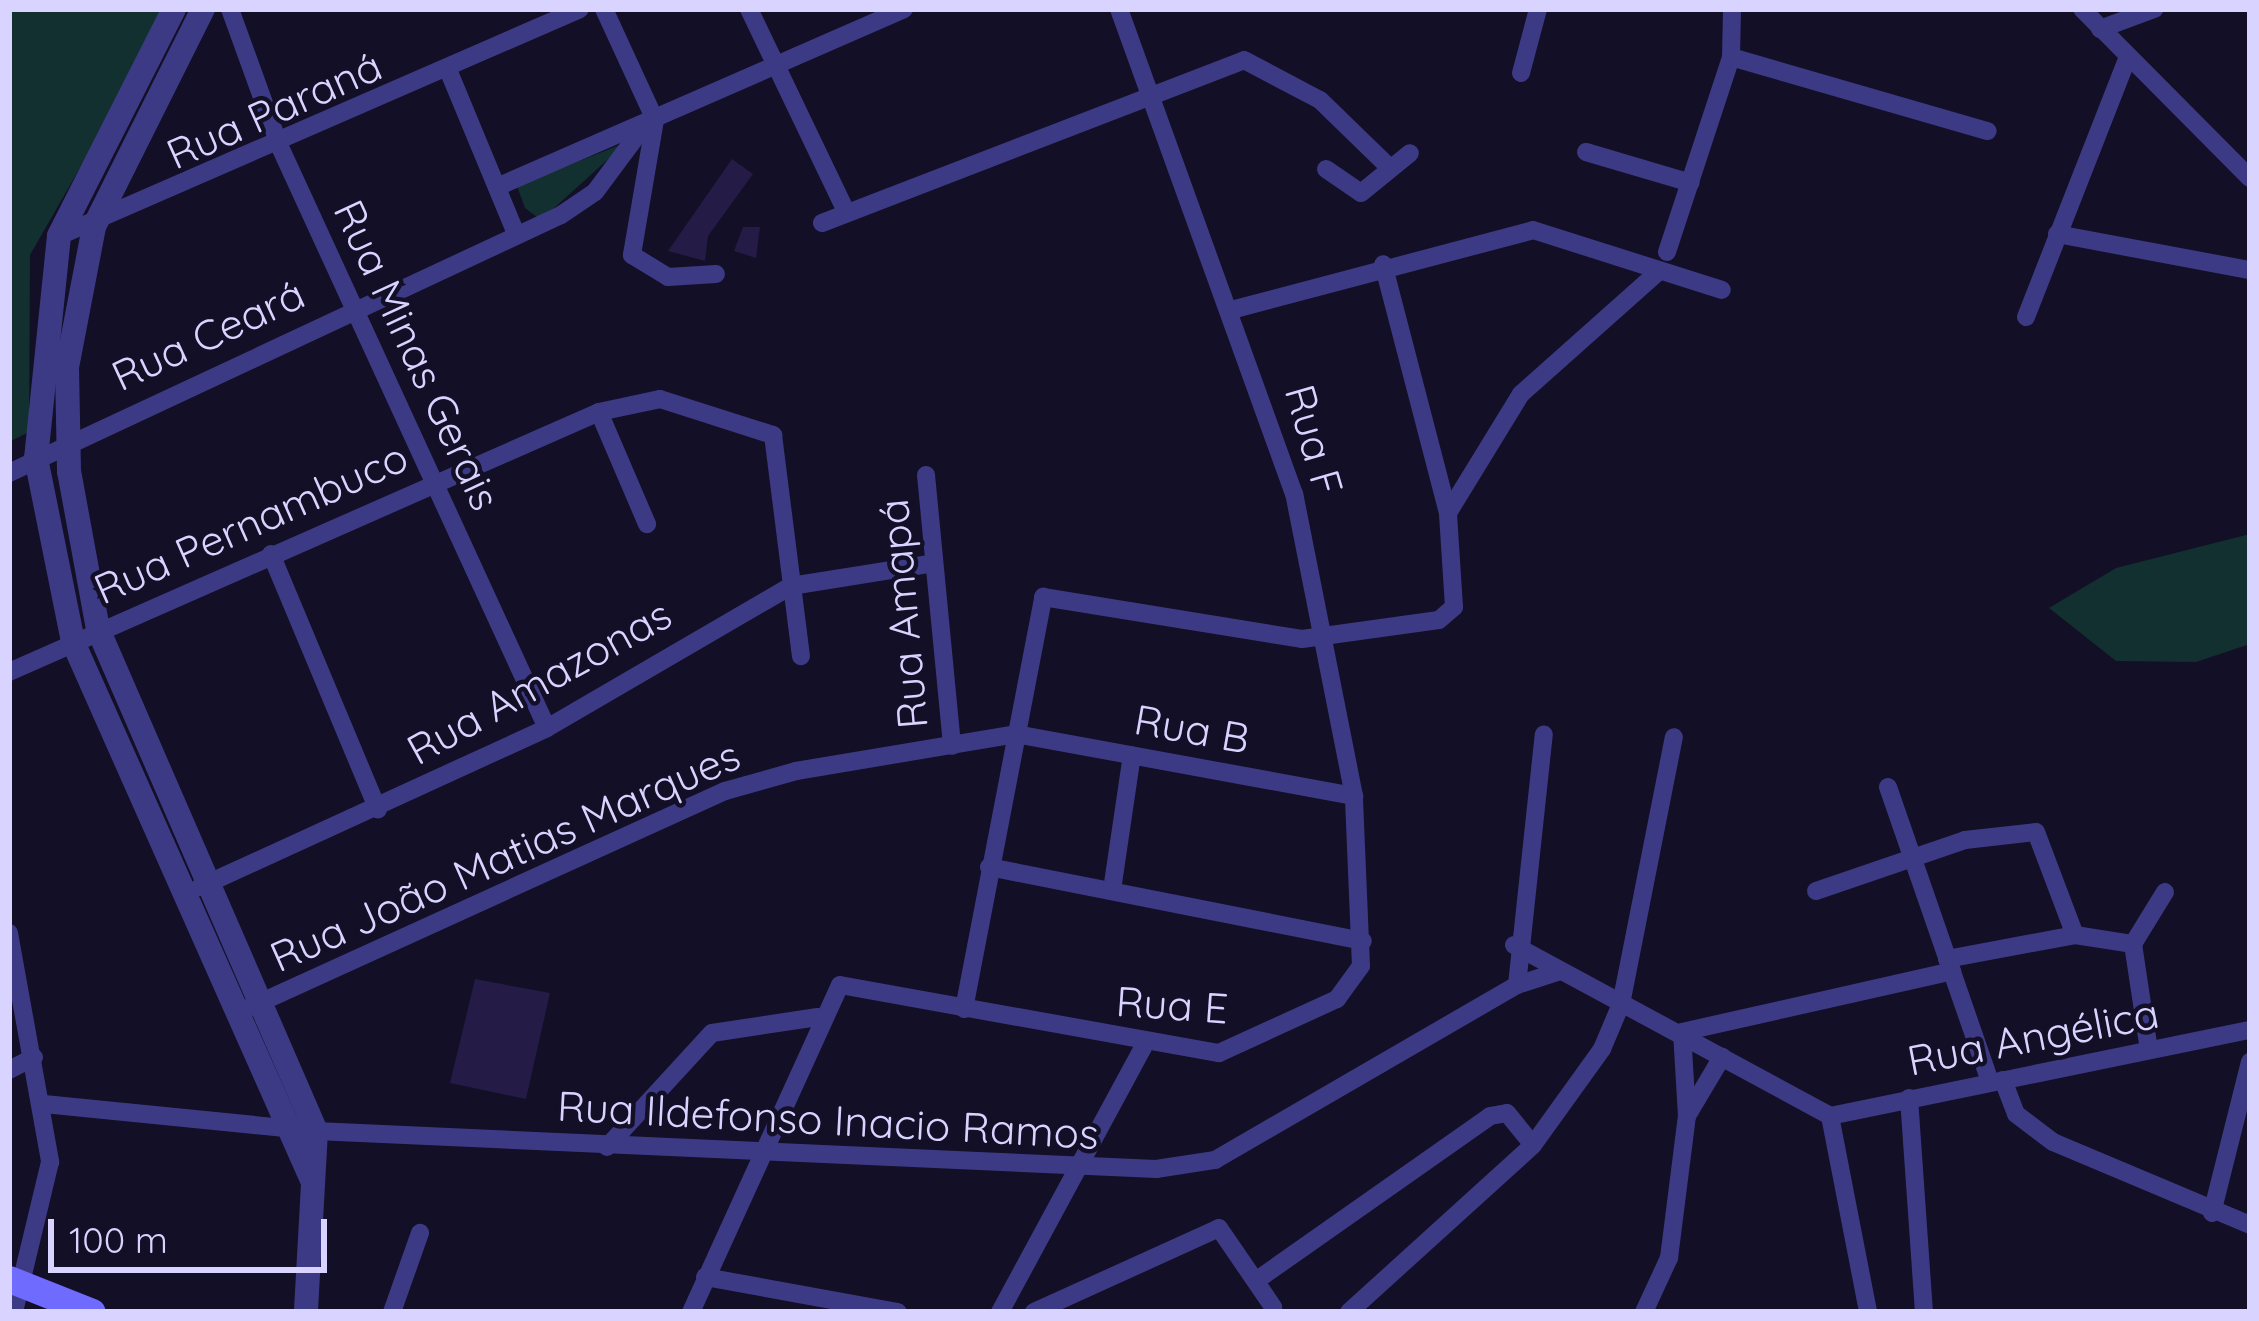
<!DOCTYPE html>
<meta charset="utf-8">
<style>
body{margin:0}
#map{position:relative;width:2259px;height:1321px;overflow:hidden;background:#130f26;font-family:Quicksand,sans-serif}
div>[style]{position:absolute}
[style*='--x']{left:calc(var(--x)*1px);top:calc(var(--y)*1px);width:calc(var(--w)*1px);rotate:calc(var(--a)*1deg)}
.green>*{inset:0;background:#12302f}
.building>*{inset:0;background:#241b47}
.minor>*{height:18px;margin:-9px;padding:0 9px;transform-origin:9px;border-radius:9px;background:#3d3a85}
.tertiary>*{height:24px;margin:-12px;padding:0 12px;transform-origin:12px;border-radius:12px;background:#3d3a85}
.secondary>*{height:27px;margin:-13.5px;padding:0 13.5px;transform-origin:13.5px;border-radius:13.5px;background:#6f6bff}
span{translate:-50% -50%;white-space:nowrap;text-align:center;line-height:1.15;-webkit-text-stroke:9px #130f26;paint-order:stroke}
.street-label{font-size:42px;color:#d9d4ff}
.frame{position:absolute;inset:0;border:12px solid #d9d4ff;pointer-events:none}
.scale{position:absolute;left:48px;top:1219px;width:279px;height:54px;box-sizing:border-box;border:6px solid #d9d4ff;border-top:0;padding-left:15px;font-size:36px;line-height:42px;white-space:nowrap;color:#d9d4ff;-webkit-text-stroke:9px #130f26;paint-order:stroke}
</style>
<div id="map">
<div class="green">
<i style="clip-path:polygon(9px 9px,171px 9px,30px 255px,29px 432px,9px 442px)"></i>
<i style="clip-path:polygon(627px 142px,541px 220px,525px 208px,517px 186px)"></i>
<i style="clip-path:polygon(2250px 534px,2250px 644px,2196px 662px,2116px 661px,2049px 608px,2116px 568px)"></i>
</div>
<div class="building">
<i style="clip-path:polygon(732px 159px,753px 174px,708px 236px,705px 261px,668px 251px)"></i>
<i style="clip-path:polygon(743px 227px,760px 227px,756px 258px,734px 251px)"></i>
<i style="clip-path:polygon(475px 979px,550px 993px,526px 1099px,450px 1083px)"></i>
</div>
<div class="minor">
<i style="--x:230;--y:9;--w:147;--a:70.1"></i>
<i style="--x:280;--y:147;--w:639;--a:65.32"></i>
<i style="--x:604;--y:9;--w:122;--a:65.3"></i>
<i style="--x:655;--y:120;--w:137;--a:99.7"></i>
<i style="--x:632;--y:255;--w:42;--a:31.4"></i>
<i style="--x:668;--y:277;--w:48;--a:-3.6"></i>
<i style="--x:749;--y:9;--w:222;--a:64.4"></i>
<i style="--x:2082;--y:9;--w:238;--a:45.2"></i>
<i style="--x:2100;--y:29;--w:58;--a:-20.3"></i>
<i style="--x:1731;--y:57;--w:267;--a:16.1"></i>
<i style="--x:449;--y:72;--w:175;--a:67.5"></i>
<i style="--x:1521;--y:73;--w:66;--a:-75.1"></i>
<i style="--x:1586;--y:152;--w:109;--a:16.4"></i>
<i style="--x:1326;--y:169;--w:42;--a:34.4"></i>
<i style="--x:1361;--y:193;--w:63;--a:-39.2"></i>
<i style="--x:497;--y:187;--w:444;--a:-23.6"></i>
<i style="--x:822;--y:223;--w:452;--a:-21.1"></i>
<i style="--x:1244;--y:60;--w:86;--a:27.8"></i>
<i style="--x:1320;--y:100;--w:98;--a:44.2"></i>
<i style="--x:2057;--y:234;--w:196;--a:10.6"></i>
<i style="--x:59;--y:236;--w:568;--a:-23.54"></i>
<i style="--x:1667;--y:252;--w:205;--a:-71.8"></i>
<i style="--x:1731;--y:57;--w:48;--a:-88.8"></i>
<i style="--x:1235;--y:309;--w:308;--a:-14.8"></i>
<i style="--x:1533;--y:230;--w:198;--a:17.6"></i>
<i style="--x:2026;--y:317;--w:279;--a:-68.6"></i>
<i style="--x:599;--y:412;--w:122;--a:66.8"></i>
<i style="--x:9;--y:473;--w:609;--a:-25.05"></i>
<i style="--x:561;--y:215;--w:41;--a:-34.1"></i>
<i style="--x:595;--y:192;--w:84;--a:-53.3"></i>
<i style="--x:926;--y:475;--w:272;--a:84.5"></i>
<i style="--x:1448;--y:513;--w:140;--a:-58.5"></i>
<i style="--x:1521;--y:394;--w:185;--a:-41.7"></i>
<i style="--x:271;--y:554;--w:277;--a:67.3"></i>
<i style="--x:9;--y:672;--w:645;--a:-23.78"></i>
<i style="--x:599;--y:412;--w:62;--a:-12"></i>
<i style="--x:660;--y:399;--w:119;--a:17.7"></i>
<i style="--x:773;--y:435;--w:223;--a:82.8"></i>
<i style="--x:1888;--y:787;--w:311;--a:70.9"></i>
<i style="--x:989;--y:867;--w:381;--a:11.2"></i>
<i style="--x:200;--y:887;--w:382;--a:-24.6"></i>
<i style="--x:547;--y:728;--w:282;--a:-30.2"></i>
<i style="--x:791;--y:586;--w:145;--a:-9.1"></i>
<i style="--x:1112;--y:890;--w:136;--a:-81.6"></i>
<i style="--x:1816;--y:891;--w:157;--a:-18.9"></i>
<i style="--x:1965;--y:840;--w:71;--a:-6.4"></i>
<i style="--x:2036;--y:832;--w:110;--a:69.3"></i>
<i style="--x:9;--y:933;--w:233;--a:79.8"></i>
<i style="--x:50;--y:1162;--w:154;--a:103.5"></i>
<i style="--x:1514;--y:945;--w:359;--a:28.4"></i>
<i style="--x:1947;--y:959;--w:130;--a:-10.6"></i>
<i style="--x:2075;--y:935;--w:59;--a:8.8"></i>
<i style="--x:1517;--y:985;--w:252;--a:-83.9"></i>
<i style="--x:964;--y:1009;--w:420;--a:-79.1"></i>
<i style="--x:1043;--y:597;--w:262;--a:9.2"></i>
<i style="--x:1302;--y:639;--w:138;--a:-7.9"></i>
<i style="--x:1439;--y:620;--w:20;--a:-41"></i>
<i style="--x:1454;--y:607;--w:94;--a:-93.7"></i>
<i style="--x:1448;--y:513;--w:257;--a:-104.6"></i>
<i style="--x:237;--y:1013;--w:536;--a:-24.46"></i>
<i style="--x:725;--y:791;--w:74;--a:-15.7"></i>
<i style="--x:796;--y:771;--w:223;--a:-9.5"></i>
<i style="--x:1016;--y:734;--w:344;--a:10.4"></i>
<i style="--x:2149;--y:1050;--w:107;--a:-98.6"></i>
<i style="--x:2133;--y:944;--w:61;--a:-58.4"></i>
<i style="--x:9;--y:1070;--w:28;--a:-27"></i>
<i style="--x:2003;--y:1080;--w:36;--a:69"></i>
<i style="--x:2016;--y:1114;--w:46;--a:37.1"></i>
<i style="--x:2053;--y:1142;--w:214;--a:22.8"></i>
<i style="--x:1909;--y:1098;--w:215;--a:86"></i>
<i style="--x:44;--y:1104;--w:273;--a:5.7"></i>
<i style="--x:316;--y:1131;--w:841;--a:2.59"></i>
<i style="--x:1156;--y:1169;--w:60;--a:-8.7"></i>
<i style="--x:1215;--y:1160;--w:349;--a:-30.1"></i>
<i style="--x:1517;--y:985;--w:45;--a:-18"></i>
<i style="--x:1687;--y:1116;--w:69;--a:-59.3"></i>
<i style="--x:1830;--y:1116;--w:429;--a:-11.6"></i>
<i style="--x:1830;--y:1116;--w:200;--a:79"></i>
<i style="--x:607;--y:1147;--w:155;--a:-47.4"></i>
<i style="--x:712;--y:1033;--w:107;--a:-8.6"></i>
<i style="--x:2212;--y:1213;--w:156;--a:-75.9"></i>
<i style="--x:705;--y:1277;--w:196;--a:10.3"></i>
<i style="--x:1257;--y:1280;--w:285;--a:-35.1"></i>
<i style="--x:1490;--y:1116;--w:17;--a:-10"></i>
<i style="--x:1507;--y:1113;--w:41;--a:50.9"></i>
<i style="--x:392;--y:1312;--w:84;--a:-70.5"></i>
<i style="--x:691;--y:1312;--w:359;--a:-65.5"></i>
<i style="--x:840;--y:985;--w:385;--a:10.2"></i>
<i style="--x:1219;--y:1053;--w:130;--a:-24.6"></i>
<i style="--x:1337;--y:999;--w:41;--a:-54"></i>
<i style="--x:1361;--y:966;--w:170;--a:-92.4"></i>
<i style="--x:1354;--y:796;--w:308;--a:-101.2"></i>
<i style="--x:1294;--y:494;--w:516;--a:-109.84"></i>
<i style="--x:1000;--y:1312;--w:301;--a:-61.6"></i>
<i style="--x:1034;--y:1312;--w:203;--a:-24.4"></i>
<i style="--x:1219;--y:1228;--w:96;--a:55.6"></i>
<i style="--x:1349;--y:1312;--w:248;--a:-42.2"></i>
<i style="--x:1533;--y:1145;--w:118;--a:-54.3"></i>
<i style="--x:1602;--y:1049;--w:49;--a:-67.1"></i>
<i style="--x:1621;--y:1004;--w:272;--a:-78.8"></i>
<i style="--x:1644;--y:1312;--w:60;--a:-65.2"></i>
<i style="--x:1669;--y:1258;--w:143;--a:-82.8"></i>
<i style="--x:1687;--y:1116;--w:84;--a:-93.4"></i>
<i style="--x:1682;--y:1032;--w:277;--a:-12.7"></i>
</div>
<div class="tertiary">
<i style="--x:174;--y:9;--w:254;--a:116.9"></i>
<i style="--x:59;--y:236;--w:223;--a:95.9"></i>
<i style="--x:36;--y:458;--w:188;--a:78.6"></i>
<i style="--x:73;--y:642;--w:589;--a:66.05"></i>
<i style="--x:203;--y:9;--w:244;--a:116.6"></i>
<i style="--x:94;--y:227;--w:143;--a:100.9"></i>
<i style="--x:67;--y:367;--w:104;--a:88.9"></i>
<i style="--x:69;--y:471;--w:161;--a:79.6"></i>
<i style="--x:98;--y:629;--w:547;--a:66.53"></i>
<i style="--x:316;--y:1131;--w:181;--a:93.2"></i>
</div>
<div class="secondary">
<i style="--x:9;--y:1279;--w:89;--a:21.7"></i>
</div>
<div class="street-label">
<span style="left:274px;top:110px;rotate:-24deg">Rua Paraná</span>
<span style="left:208px;top:335px;rotate:-25deg">Rua Ceará</span>
<span style="left:417px;top:355px;rotate:65deg">Rua Minas Gerais</span>
<span style="left:1314px;top:440px;rotate:74deg">Rua F</span>
<span style="left:251px;top:523px;rotate:-24deg">Rua Pernambuco</span>
<span style="left:903px;top:614px;rotate:-95deg">Rua Amapá</span>
<span style="left:539px;top:682px;rotate:-29deg">Rua Amazonas</span>
<span style="left:1192px;top:729px;rotate:10deg">Rua B</span>
<span style="left:505px;top:856px;rotate:-24deg">Rua João Matias Marques</span>
<span style="left:1172px;top:1005px;rotate:4deg">Rua E</span>
<span style="left:2033px;top:1037px;rotate:-11deg">Rua Angélica</span>
<span style="left:828px;top:1120px;rotate:3deg">Rua Ildefonso Inacio Ramos</span>
</div>
<div class="frame"></div>
<div class="scale">100 m</div>
</div>
